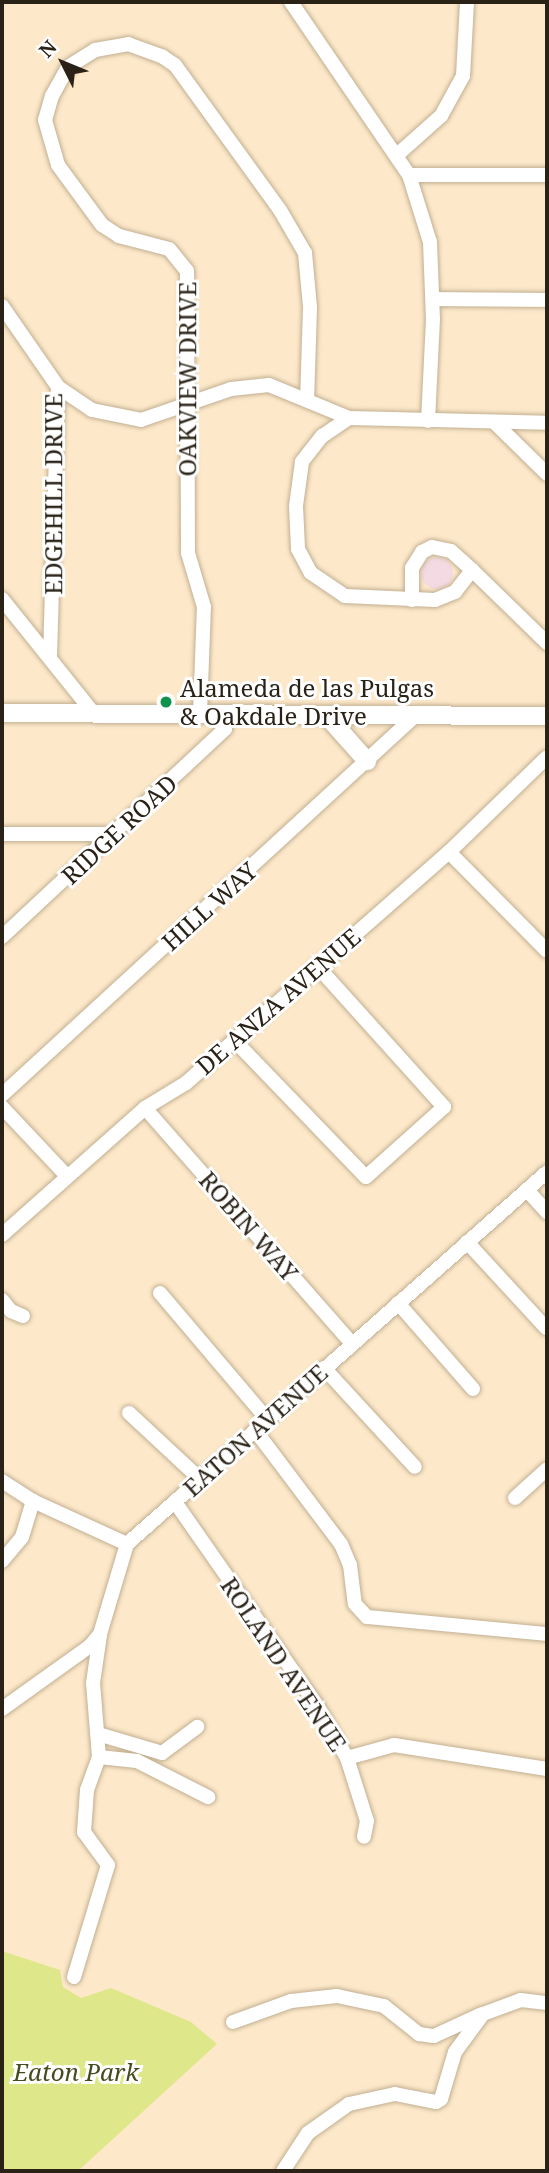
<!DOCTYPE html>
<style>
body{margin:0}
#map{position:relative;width:549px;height:2173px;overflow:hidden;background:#fde9ca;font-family:"Noto Serif",serif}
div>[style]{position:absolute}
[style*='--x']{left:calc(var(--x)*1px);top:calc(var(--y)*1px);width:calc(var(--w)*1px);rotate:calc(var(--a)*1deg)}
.industrial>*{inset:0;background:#f4dae2}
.round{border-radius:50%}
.green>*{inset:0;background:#dee88a}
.roads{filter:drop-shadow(0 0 2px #c2af92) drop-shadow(0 0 2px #c2af92)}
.minor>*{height:14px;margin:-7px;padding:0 7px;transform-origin:7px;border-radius:7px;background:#fff}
.major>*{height:18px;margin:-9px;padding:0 9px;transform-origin:9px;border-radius:9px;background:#fff}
.dots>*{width:19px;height:19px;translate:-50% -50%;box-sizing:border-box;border:4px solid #fff;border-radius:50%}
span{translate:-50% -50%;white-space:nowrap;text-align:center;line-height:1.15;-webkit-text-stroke:6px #fff;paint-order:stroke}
.street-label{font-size:24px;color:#2a2217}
.poi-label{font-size:24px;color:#2a2217}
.left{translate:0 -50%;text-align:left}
.park-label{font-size:24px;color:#474b20;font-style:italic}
.frame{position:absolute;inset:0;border:4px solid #2a2217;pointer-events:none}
.north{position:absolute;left:28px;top:28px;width:70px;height:70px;-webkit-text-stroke:5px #fff;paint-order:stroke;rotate:313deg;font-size:19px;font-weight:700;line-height:28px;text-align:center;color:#2a2217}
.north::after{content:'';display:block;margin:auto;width:24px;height:32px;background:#2a2217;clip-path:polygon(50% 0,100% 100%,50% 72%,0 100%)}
</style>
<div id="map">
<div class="industrial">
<i class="round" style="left:421px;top:557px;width:32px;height:32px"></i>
</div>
<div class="green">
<i style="clip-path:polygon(2px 1951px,60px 1970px,63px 1987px,81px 1998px,111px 1988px,191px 2022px,217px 2044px,78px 2171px,2px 2171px)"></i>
</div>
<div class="roads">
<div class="minor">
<i style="--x:291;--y:2;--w:209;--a:55.7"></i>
<i style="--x:409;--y:175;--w:70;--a:72.6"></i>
<i style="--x:430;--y:242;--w:77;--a:87.8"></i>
<i style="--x:433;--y:319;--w:102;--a:92.8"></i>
<i style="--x:397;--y:155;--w:59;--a:-41.6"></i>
<i style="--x:441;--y:116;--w:46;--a:-61.2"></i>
<i style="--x:463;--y:76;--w:74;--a:-86.9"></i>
<i style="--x:409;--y:175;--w:138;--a:0"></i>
<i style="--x:433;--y:299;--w:114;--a:0.5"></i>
<i style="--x:2;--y:306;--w:98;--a:55.3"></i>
<i style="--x:58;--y:387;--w:269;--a:91.7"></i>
<i style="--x:58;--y:387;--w:41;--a:34.1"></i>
<i style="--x:92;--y:410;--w:50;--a:11.5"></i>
<i style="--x:141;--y:420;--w:95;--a:-19"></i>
<i style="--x:231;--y:389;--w:38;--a:-6"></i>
<i style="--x:269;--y:385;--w:87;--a:22.4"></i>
<i style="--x:349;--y:418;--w:198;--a:1.4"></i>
<i style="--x:349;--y:418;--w:32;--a:146"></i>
<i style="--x:322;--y:436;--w:33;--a:128"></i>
<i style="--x:302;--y:462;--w:44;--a:97.8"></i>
<i style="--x:296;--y:506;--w:43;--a:87.3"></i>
<i style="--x:298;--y:549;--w:27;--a:62"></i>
<i style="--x:311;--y:573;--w:41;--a:34.1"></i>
<i style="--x:345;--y:596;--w:90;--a:2.5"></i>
<i style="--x:435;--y:600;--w:22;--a:-22"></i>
<i style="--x:455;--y:592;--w:28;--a:-52"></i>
<i style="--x:472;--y:570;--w:105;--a:44.2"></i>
<i style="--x:495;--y:423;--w:73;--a:44.4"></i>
<i style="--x:2;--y:599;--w:147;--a:51.3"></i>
<i style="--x:412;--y:600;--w:32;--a:-90"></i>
<i style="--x:412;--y:568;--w:19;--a:-58"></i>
<i style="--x:422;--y:552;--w:11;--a:-27"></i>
<i style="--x:432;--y:547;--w:19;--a:12"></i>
<i style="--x:451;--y:551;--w:28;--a:42"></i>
<i style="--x:200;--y:714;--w:107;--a:-87.9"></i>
<i style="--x:204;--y:607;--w:56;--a:-106.5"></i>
<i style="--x:188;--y:553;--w:282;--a:-90.2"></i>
<i style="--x:187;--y:271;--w:28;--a:-129"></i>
<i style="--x:169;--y:249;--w:52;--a:-165.4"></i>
<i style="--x:119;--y:236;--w:20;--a:-147"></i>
<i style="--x:102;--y:225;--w:74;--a:-126.3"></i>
<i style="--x:58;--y:165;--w:47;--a:-106.1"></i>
<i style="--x:45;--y:120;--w:25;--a:-74"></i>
<i style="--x:52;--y:96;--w:33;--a:-61"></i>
<i style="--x:68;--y:67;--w:32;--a:-32"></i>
<i style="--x:95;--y:50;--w:34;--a:-10"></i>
<i style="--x:128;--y:44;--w:37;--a:20"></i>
<i style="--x:163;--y:57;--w:14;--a:34"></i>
<i style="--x:175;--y:65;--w:179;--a:54.1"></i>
<i style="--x:280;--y:210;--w:50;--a:59.8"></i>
<i style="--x:305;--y:253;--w:54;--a:84.7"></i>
<i style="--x:310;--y:307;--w:93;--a:91.8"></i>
<i style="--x:2;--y:834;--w:112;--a:0"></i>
<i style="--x:449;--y:852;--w:139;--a:45.3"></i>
<i style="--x:2;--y:937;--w:305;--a:-43"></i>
<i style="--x:225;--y:729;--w:14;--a:-82"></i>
<i style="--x:234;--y:1040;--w:190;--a:46.1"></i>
<i style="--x:366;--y:1177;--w:105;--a:-41.9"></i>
<i style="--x:444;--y:1107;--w:190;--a:-132"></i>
<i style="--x:2;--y:1095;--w:561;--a:-42.54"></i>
<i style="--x:2;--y:1107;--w:92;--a:46.8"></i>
<i style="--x:145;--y:1108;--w:314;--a:48.7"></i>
<i style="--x:527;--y:1190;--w:30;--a:48"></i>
<i style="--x:2;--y:1235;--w:191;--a:-41.6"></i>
<i style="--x:145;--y:1108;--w:48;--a:-31.4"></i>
<i style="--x:186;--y:1083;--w:350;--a:-41.3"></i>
<i style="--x:449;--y:852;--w:136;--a:-44.1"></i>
<i style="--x:467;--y:1242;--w:117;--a:47.4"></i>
<i style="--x:160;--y:1293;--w:165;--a:49.7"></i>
<i style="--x:2;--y:1300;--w:14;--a:51"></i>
<i style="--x:11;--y:1311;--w:13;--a:23"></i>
<i style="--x:398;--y:1303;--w:114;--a:48.9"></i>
<i style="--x:324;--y:1368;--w:134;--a:47.4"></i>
<i style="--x:129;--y:1413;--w:97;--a:42.9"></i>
<i style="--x:255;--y:1430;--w:143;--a:53"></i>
<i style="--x:341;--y:1544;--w:23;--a:67"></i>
<i style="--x:350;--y:1565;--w:39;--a:83"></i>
<i style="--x:355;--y:1604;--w:18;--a:47"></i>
<i style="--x:367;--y:1617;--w:180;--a:5.4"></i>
<i style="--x:2;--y:1481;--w:37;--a:33"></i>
<i style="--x:33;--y:1501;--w:103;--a:24.6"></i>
<i style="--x:515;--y:1498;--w:43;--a:-42.2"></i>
<i style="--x:175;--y:1502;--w:250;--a:55.1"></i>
<i style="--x:318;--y:1707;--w:59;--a:60.4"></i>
<i style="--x:347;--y:1758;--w:66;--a:72.4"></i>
<i style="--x:367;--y:1821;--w:16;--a:101"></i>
<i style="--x:2;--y:1561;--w:31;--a:-50"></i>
<i style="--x:22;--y:1537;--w:38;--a:-73"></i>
<i style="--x:2;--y:1709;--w:108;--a:-35.6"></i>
<i style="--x:90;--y:1646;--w:16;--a:-50"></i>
<i style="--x:100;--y:1634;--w:94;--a:-73.3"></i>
<i style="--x:127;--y:1544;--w:561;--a:-41.53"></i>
<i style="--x:98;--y:1734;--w:67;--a:16.5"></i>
<i style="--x:162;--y:1753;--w:44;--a:-36.6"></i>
<i style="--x:99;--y:1757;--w:38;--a:6"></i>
<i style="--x:137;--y:1761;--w:80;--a:26.9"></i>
<i style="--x:347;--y:1758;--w:49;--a:-15.5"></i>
<i style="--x:394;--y:1745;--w:155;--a:8.9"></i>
<i style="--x:74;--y:1977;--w:117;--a:-73.1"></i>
<i style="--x:108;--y:1865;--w:41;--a:-126"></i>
<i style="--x:84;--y:1832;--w:42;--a:-85.9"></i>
<i style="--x:87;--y:1790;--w:35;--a:-70"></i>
<i style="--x:99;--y:1757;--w:74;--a:-94.6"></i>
<i style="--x:93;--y:1683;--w:49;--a:-81.7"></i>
<i style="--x:233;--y:2022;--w:62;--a:-19.9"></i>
<i style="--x:291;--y:2001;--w:46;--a:-6.2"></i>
<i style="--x:337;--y:1996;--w:48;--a:12"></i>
<i style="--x:384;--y:2006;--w:45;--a:38.7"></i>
<i style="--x:419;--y:2034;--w:15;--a:8"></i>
<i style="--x:434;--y:2036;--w:53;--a:-24.6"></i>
<i style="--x:283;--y:2171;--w:45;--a:-56.7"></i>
<i style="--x:308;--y:2133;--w:50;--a:-35.3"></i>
<i style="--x:349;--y:2104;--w:47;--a:-12.3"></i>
<i style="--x:395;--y:2094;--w:42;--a:11"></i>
<i style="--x:436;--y:2102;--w:6;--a:-31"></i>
<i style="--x:441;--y:2099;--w:49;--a:-73.4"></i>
<i style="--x:455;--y:2052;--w:47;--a:-53.6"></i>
<i style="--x:483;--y:2014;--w:40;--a:-20.2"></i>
<i style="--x:521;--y:2000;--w:26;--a:7"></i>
</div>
<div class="major">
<i style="--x:2;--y:713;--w:545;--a:0.32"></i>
<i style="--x:326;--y:715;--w:62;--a:48.3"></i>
</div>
</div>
<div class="dots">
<i style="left:166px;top:702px;background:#11914e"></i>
</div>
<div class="street-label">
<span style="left:187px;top:379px;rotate:-90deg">OAKVIEW DRIVE</span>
<span style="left:53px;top:494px;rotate:-90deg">EDGEHILL DRIVE</span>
<span style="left:119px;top:829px;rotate:-43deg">RIDGE ROAD</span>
<span style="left:209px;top:906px;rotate:-42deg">HILL WAY</span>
<span style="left:278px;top:1001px;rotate:-41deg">DE ANZA AVENUE</span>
<span style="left:249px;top:1226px;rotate:49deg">ROBIN WAY</span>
<span style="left:255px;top:1430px;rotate:-42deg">EATON AVENUE</span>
<span style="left:284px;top:1664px;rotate:56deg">ROLAND AVENUE</span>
</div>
<div class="poi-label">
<span class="left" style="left:180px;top:702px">Alameda de las Pulgas<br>&amp; Oakdale Drive</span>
</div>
<div class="park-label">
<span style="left:76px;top:2072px">Eaton Park</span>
</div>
<div class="frame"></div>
<div class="north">N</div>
</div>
